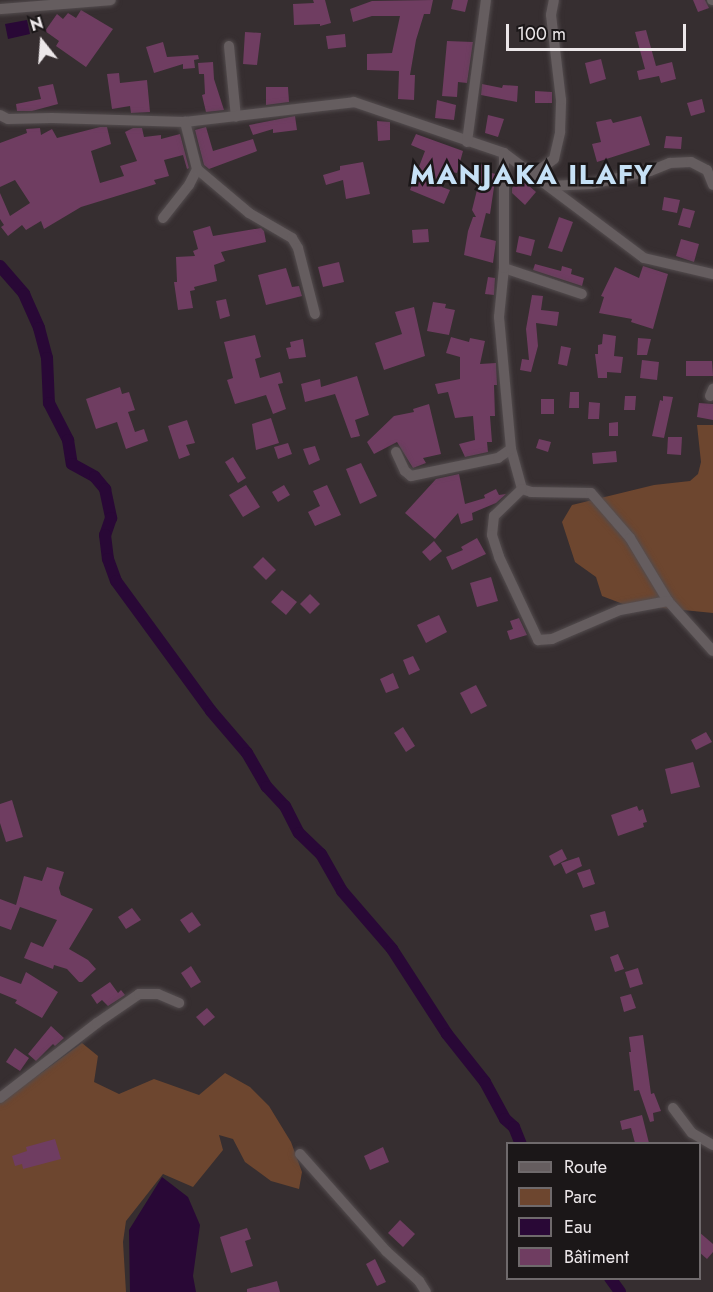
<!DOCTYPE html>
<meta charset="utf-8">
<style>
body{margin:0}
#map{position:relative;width:713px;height:1292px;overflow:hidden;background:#362e30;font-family:Jost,sans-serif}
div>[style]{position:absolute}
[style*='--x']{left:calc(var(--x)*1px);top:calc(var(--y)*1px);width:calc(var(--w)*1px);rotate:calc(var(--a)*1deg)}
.green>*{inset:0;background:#6d462f}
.water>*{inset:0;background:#290836}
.canal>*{height:12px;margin:-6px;padding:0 6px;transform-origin:6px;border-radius:6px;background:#290836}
.building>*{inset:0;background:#6f3d61}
.roads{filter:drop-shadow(0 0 2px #534c4e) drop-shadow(0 0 2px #534c4e)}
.minor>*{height:10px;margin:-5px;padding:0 5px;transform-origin:5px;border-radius:5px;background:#655d5f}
span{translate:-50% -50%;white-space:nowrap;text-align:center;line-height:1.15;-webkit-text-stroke:5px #1b1718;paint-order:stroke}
.district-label{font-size:28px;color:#c6e1f6;font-weight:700;letter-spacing:1.5px}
.legend{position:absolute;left:506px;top:1142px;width:195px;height:138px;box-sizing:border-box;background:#1b1718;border:2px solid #6f6a6c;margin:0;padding:8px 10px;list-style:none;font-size:18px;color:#ece7e9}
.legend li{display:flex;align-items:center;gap:12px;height:30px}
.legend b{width:30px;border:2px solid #6f6a6c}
.north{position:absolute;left:12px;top:12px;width:60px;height:60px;-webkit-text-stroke:4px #1b1718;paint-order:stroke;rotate:343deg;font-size:16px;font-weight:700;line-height:24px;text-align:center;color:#ece7e9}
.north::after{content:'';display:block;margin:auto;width:21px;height:27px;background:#ece7e9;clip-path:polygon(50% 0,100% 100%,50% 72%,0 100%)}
.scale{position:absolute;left:506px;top:24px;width:180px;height:27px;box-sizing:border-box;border:3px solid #ece7e9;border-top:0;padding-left:8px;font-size:18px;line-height:21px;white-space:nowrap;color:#ece7e9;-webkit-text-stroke:4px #1b1718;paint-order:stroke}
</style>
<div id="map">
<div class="green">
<i style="clip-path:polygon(697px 425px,713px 425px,713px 613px,623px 604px,602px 596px,596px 577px,575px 562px,562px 522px,572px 505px,654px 485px,690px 481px,698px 474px,701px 462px)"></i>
<i style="clip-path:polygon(82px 1043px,98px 1056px,94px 1082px,119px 1094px,154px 1079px,199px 1095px,225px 1073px,250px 1087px,269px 1106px,291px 1142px,302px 1172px,299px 1189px,271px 1181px,245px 1162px,233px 1139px,219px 1135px,223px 1150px,193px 1187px,163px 1174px,126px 1221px,123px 1242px,126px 1292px,0 1292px,0 1103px)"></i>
</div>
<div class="water">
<i style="clip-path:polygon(27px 20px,30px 34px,8px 39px,5px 24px)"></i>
<i style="clip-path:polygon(162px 1177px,188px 1197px,200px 1225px,193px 1276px,196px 1292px,130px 1292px,129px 1230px)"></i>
</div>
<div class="canal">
<i style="--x:0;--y:266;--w:37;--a:49"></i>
<i style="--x:24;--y:294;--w:37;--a:66"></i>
<i style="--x:39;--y:328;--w:31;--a:75"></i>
<i style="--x:47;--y:358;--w:45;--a:87.5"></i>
<i style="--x:49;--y:403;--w:42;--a:62.8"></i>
<i style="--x:68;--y:440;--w:24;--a:81"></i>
<i style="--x:72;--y:464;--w:26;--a:29"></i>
<i style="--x:95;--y:477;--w:16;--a:50"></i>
<i style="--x:105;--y:489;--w:30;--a:78"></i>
<i style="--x:111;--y:518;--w:18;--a:109"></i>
<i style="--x:105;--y:535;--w:24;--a:83"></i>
<i style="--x:108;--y:559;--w:23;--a:70"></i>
<i style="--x:116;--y:581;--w:161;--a:53.8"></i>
<i style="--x:211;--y:711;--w:55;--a:49.4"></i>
<i style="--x:247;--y:753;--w:39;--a:60"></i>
<i style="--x:267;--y:787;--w:26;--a:47"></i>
<i style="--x:285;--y:806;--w:30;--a:63"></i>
<i style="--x:299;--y:833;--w:30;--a:44"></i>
<i style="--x:321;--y:854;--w:43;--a:60.4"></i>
<i style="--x:342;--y:891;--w:77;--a:49.2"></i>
<i style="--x:392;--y:949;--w:101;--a:57.1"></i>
<i style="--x:447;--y:1034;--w:61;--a:51.6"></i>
<i style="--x:485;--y:1082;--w:42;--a:61.6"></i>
<i style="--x:505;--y:1119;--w:12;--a:42"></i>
<i style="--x:514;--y:1127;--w:18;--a:68"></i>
<i style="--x:610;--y:1278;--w:17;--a:54"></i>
</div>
<div class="building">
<i style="clip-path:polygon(313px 0,325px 0,331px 23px,320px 26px,320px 24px,294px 25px,293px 4px,314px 3px)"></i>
<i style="clip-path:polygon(433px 0,430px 14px,424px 14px,416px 40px,410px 75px,415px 75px,414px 100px,398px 99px,399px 71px,367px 70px,367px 54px,392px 53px,400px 16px,372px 16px,353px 22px,350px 9px,372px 1px)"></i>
<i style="clip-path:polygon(453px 0,468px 0,465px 12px,451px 9px)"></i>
<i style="clip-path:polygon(693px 0,705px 0,709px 8px,698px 12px)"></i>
<i style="clip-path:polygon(81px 10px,113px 29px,86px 67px,56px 46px,59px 41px,45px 31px,57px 14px,63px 19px,68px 13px,76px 18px)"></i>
<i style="clip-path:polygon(646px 30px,656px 66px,672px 62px,676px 79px,661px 83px,659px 76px,639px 80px,637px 71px,645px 69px,635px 32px)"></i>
<i style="clip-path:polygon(245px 32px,261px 33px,257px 65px,243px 64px)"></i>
<i style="clip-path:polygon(345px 34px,346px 47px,328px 49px,326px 36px)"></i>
<i style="clip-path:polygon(447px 41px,473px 42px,467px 83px,458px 82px,457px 97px,442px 96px)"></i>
<i style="clip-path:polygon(163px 42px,167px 57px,198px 55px,199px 59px,194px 60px,195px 68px,183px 69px,183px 64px,154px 73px,146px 47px)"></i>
<i style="clip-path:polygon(601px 59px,606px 79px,590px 84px,585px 63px)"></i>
<i style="clip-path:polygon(213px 62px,214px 79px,224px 110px,206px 112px,202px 95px,205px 94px,204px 74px,199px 74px,198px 63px)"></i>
<i style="clip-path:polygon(119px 73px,120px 83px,147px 80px,150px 112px,131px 113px,130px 106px,112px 109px,107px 74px)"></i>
<i style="clip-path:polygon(53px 84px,58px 104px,32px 111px,17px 111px,16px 104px,41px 99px,38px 87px)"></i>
<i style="clip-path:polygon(482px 84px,502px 88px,503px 85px,518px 86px,517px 102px,481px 95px)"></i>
<i style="clip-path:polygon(266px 87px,288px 87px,289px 102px,266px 105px)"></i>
<i style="clip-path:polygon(535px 91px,552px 92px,552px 103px,535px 103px)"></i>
<i style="clip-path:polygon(702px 99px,705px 112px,691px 116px,687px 103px)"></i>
<i style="clip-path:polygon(437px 100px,456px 105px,454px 120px,435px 118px)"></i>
<i style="clip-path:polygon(488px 115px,504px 119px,498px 137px,485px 133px)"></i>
<i style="clip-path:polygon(295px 116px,297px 130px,273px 133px,273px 129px,253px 135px,249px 125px)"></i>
<i style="clip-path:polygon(641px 116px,650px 145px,597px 162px,592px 144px,601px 142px,596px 122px,611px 119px,613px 123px)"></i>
<i style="clip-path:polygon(377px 121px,390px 122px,390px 140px,378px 141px)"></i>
<i style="clip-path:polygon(100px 127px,107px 127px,111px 144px,91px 151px,100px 183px,124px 176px,120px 166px,137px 161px,125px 132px,133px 128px,142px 128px,144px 137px,161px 135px,161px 139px,180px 134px,189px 168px,187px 169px,183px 155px,164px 160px,169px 176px,154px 180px,156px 184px,81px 207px,44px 229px,41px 221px,26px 230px,22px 225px,8px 236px,1px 227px,4px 225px,0 219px,0 193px,10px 216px,30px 203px,15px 180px,0 187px,0 143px,27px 133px,26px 129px,40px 128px,41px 135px,52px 129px,57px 138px)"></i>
<i style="clip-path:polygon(206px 127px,213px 151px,253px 139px,257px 151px,209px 169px,204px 165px,195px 130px)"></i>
<i style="clip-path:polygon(416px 134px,463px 151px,457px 173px,447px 171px,442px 187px,450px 190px,444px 204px,410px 190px,425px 151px,411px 145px)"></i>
<i style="clip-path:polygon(666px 136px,682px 137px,681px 149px,664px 148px)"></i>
<i style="clip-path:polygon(363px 162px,370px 194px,346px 199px,343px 180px,326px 185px,323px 175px,340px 170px,340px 166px)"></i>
<i style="clip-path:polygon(479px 164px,489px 166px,487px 172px,496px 174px,490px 214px,486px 213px,480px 237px,496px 241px,493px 263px,464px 255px,468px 231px,473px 217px,476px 217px,472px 210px,478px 186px,474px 185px)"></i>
<i style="clip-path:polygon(520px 178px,536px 192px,525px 205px,512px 193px,512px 188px)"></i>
<i style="clip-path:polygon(664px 197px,680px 200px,677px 213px,662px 210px)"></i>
<i style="clip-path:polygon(683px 208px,695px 211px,690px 228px,678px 225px)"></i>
<i style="clip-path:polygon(559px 217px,573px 222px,562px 252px,548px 248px)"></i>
<i style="clip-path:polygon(210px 226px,213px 236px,261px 228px,264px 231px,266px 242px,221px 252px,225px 261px,214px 265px,217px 281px,194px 287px,195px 290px,190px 291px,193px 308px,178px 310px,174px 282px,177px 282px,176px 257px,195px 256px,193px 251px,198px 249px,193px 231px)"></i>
<i style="clip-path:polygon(428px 229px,429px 242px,413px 243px,412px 230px)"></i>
<i style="clip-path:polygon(519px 236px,535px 240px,531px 256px,516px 252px)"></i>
<i style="clip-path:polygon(681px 239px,699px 244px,694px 262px,676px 256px)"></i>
<i style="clip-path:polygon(339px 262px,344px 282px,323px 287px,318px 267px)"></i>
<i style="clip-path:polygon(535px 264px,561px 271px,562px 266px,572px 269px,571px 274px,584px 278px,582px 286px,533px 270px)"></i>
<i style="clip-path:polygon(643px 266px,668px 274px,653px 329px,631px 322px,632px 319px,599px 313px,604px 297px,601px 296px,615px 267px,639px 278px)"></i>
<i style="clip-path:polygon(286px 268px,292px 287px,299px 286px,302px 296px,266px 305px,258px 275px)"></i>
<i style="clip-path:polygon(488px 277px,495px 278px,494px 295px,485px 294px)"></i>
<i style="clip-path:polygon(532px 295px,543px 296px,541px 310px,559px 312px,557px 326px,536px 323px,538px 346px,531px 372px,520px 370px,522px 359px,529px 360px,526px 329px)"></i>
<i style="clip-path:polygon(226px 299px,230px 316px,220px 319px,216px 301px)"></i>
<i style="clip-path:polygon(433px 302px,446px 304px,445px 308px,455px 310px,449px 335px,427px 331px)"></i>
<i style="clip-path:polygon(414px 307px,425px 356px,384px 370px,375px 343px,402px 334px,395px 312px)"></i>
<i style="clip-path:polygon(603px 334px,616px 336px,614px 356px,623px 357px,621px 373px,607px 372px,607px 378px,598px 378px,595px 354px,598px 354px,598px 345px,602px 344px)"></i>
<i style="clip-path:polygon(255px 335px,261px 357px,255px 359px,260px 378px,280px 372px,283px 383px,278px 384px,286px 409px,273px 414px,266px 395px,235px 404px,227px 380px,233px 378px,224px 342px)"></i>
<i style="clip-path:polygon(451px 337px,469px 342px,470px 338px,485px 341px,480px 364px,496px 363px,497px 385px,494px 385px,495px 416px,490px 416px,492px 442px,487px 442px,488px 452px,465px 457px,459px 444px,475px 440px,473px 416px,455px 418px,448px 392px,438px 394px,435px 384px,460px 379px,460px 357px,446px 353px)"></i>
<i style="clip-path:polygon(638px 338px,651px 339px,647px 355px,637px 355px)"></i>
<i style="clip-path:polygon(303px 339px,306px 357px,289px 359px,286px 348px,291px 347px,290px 342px)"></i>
<i style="clip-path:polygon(561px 346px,571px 348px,567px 366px,558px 364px)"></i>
<i style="clip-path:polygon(642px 360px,659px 362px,657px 380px,640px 378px)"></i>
<i style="clip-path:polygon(686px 361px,712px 361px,713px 376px,686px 376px)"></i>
<i style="clip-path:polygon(357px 376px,369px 415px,355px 420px,360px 436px,351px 438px,335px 394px,305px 402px,301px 384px,320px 379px,321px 387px)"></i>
<i style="clip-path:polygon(120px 387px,122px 394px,129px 392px,135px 410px,128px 412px,135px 432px,144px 429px,148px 441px,126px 449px,117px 422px,96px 429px,86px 399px)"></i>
<i style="clip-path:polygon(570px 392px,579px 392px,579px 408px,569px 408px)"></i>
<i style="clip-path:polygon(625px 396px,636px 396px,635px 410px,624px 410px)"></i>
<i style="clip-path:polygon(663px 396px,673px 397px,664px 438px,652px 436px,660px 400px,663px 401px)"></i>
<i style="clip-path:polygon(541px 399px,554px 399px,554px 414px,541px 414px)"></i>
<i style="clip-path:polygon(589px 402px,600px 403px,599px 419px,588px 419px)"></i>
<i style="clip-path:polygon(699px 403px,713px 404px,713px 420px,697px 417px)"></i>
<i style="clip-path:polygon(429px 404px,441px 454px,423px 458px,426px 463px,413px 468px,397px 442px,374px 454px,367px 442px,394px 416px,414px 412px,413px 409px)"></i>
<i style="clip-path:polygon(271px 418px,279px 443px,256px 450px,252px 424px)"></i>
<i style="clip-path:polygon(187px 420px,195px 443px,186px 445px,190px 455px,179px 459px,168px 426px)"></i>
<i style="clip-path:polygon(618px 422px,618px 436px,609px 436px,609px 423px)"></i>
<i style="clip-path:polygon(668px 437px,682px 437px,681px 455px,667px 454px)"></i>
<i style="clip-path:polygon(539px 439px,551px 442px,548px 452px,536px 448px)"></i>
<i style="clip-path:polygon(288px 443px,292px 454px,278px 459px,274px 447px)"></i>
<i style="clip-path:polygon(315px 446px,320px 460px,309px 465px,303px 449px)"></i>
<i style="clip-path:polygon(616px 451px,617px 462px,593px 464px,592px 453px)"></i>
<i style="clip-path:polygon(233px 457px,246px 478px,238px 483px,225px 462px)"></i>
<i style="clip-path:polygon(361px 463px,377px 496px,360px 504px,346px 469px)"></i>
<i style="clip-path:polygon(459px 474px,465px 504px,485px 498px,484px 495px,496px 489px,499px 495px,506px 494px,496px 503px,472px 513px,473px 520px,461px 524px,458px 513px,435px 539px,405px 513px,436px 479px)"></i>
<i style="clip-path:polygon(246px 485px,260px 507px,243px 517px,229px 495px)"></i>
<i style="clip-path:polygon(284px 485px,290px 495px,278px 502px,272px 492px)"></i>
<i style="clip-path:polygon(327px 485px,341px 515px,315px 526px,308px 512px,320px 506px,313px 491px)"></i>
<i style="clip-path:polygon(477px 538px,486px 554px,452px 570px,446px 557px,463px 550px,461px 547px)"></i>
<i style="clip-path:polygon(434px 541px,442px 551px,430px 561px,422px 552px)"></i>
<i style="clip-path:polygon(263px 557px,276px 570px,266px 580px,253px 567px)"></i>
<i style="clip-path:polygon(491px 577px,498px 601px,477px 607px,470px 583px)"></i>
<i style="clip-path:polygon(282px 590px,297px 602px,286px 615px,271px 602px)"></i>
<i style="clip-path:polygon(310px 594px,320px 604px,310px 614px,300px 604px)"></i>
<i style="clip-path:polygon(439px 615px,447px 632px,426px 643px,417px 625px)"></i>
<i style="clip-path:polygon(519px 618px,527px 635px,510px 640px,507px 631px,513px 629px,510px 621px)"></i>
<i style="clip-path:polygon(413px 656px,420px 670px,409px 675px,403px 660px)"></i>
<i style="clip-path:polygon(393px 673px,399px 688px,386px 693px,380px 679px)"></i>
<i style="clip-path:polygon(476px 685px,487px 706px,471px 714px,460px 693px)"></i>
<i style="clip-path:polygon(403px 727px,415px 746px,406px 752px,394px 733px)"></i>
<i style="clip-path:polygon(706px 732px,712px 742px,696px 750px,691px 740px)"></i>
<i style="clip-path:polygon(693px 762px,700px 787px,671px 794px,665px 769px)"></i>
<i style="clip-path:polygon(12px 800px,23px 837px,6px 842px,0 823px,0 804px)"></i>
<i style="clip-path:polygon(637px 806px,639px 811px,643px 809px,647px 822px,643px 823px,644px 827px,618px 836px,611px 815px)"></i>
<i style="clip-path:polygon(562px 849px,567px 859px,554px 866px,549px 856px)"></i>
<i style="clip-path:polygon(579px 857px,582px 866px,566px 874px,561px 863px)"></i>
<i style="clip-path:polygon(47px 867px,64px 872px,59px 888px,61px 895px,93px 909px,69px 949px,88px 960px,96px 969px,82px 982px,79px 982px,67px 969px,54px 965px,53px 969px,24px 958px,31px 942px,43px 947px,57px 920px,20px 907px,11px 930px,0 926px,0 899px,16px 905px,24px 876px,42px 881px)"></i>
<i style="clip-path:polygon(590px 869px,595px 884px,583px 888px,577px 873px)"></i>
<i style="clip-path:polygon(132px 908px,141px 920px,126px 929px,118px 917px)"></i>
<i style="clip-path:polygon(605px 911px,609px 927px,595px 931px,590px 915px)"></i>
<i style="clip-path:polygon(192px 912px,201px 925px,189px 933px,180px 920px)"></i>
<i style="clip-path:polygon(618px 954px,624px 969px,615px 972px,610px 957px)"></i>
<i style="clip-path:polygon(191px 966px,201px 982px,191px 988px,181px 973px)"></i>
<i style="clip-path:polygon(638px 968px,643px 984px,630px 988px,625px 972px)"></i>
<i style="clip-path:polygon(26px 972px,58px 992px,42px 1018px,15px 1003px,17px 1000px,0 993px,0 976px,21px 984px)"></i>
<i style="clip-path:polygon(110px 982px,118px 993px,121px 990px,125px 995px,108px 1006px,102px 1000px,97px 1004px,91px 995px)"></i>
<i style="clip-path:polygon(631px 994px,636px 1008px,624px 1012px,620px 997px)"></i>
<i style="clip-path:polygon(207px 1008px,215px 1017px,204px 1026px,196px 1017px)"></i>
<i style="clip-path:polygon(51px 1026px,64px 1038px,55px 1046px,53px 1044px,36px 1061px,28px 1054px)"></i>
<i style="clip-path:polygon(643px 1035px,651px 1094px,654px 1093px,661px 1111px,653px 1113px,654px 1121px,650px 1122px,639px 1090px,634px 1091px,629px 1052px,631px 1052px,629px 1037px)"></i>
<i style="clip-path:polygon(15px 1048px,29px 1058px,20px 1071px,6px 1062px)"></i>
<i style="clip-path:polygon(642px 1115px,649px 1143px,635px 1143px,631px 1128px,622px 1130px,620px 1121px)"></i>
<i style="clip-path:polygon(55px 1139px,61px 1159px,23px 1169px,22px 1164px,15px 1166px,12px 1156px,27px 1151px,26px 1147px)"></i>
<i style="clip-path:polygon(383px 1147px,389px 1162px,370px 1170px,364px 1156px)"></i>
<i style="clip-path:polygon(400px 1220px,415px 1234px,403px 1247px,388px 1233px)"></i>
<i style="clip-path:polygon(247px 1228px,251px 1239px,245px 1241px,253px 1266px,231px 1273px,220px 1237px)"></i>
<i style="clip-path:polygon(699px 1232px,713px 1244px,713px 1252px,707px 1259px,699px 1252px)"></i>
<i style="clip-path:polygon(375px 1259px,386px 1282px,377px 1286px,366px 1264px)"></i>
<i style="clip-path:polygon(277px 1281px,280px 1292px,247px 1292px,247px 1289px)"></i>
</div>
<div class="roads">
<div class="minor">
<i style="--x:712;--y:0;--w:1;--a:0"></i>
<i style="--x:0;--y:9;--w:111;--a:-4.6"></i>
<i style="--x:229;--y:46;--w:71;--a:84.4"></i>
<i style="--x:0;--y:115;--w:9;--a:27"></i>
<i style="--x:8;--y:119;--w:44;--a:-1.3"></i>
<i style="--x:52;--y:118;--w:133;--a:1.7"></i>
<i style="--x:185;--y:122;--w:170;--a:-6.7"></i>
<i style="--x:354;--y:102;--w:158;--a:18.8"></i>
<i style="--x:504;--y:153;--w:175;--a:36.9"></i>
<i style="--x:644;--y:258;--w:71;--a:13.1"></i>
<i style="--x:467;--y:142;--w:143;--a:-82.4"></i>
<i style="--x:197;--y:169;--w:68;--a:40.2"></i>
<i style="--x:249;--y:213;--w:50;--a:30.2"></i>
<i style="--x:292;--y:238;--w:12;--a:59"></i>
<i style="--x:298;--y:248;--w:68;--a:75.6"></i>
<i style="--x:534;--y:174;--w:25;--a:-37"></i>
<i style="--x:554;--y:159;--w:28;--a:-77"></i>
<i style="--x:560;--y:132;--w:32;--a:-88"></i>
<i style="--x:561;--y:100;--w:86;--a:-96.7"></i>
<i style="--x:551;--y:15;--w:15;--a:-79"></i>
<i style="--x:550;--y:186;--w:41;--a:-2.8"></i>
<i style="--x:591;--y:184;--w:60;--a:-12.4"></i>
<i style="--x:650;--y:171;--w:22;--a:-22"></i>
<i style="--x:670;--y:163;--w:21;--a:-3"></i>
<i style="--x:691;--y:162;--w:18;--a:27"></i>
<i style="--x:707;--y:170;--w:16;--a:68"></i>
<i style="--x:163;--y:218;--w:42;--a:-51.8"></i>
<i style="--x:189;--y:185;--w:18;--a:-63"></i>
<i style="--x:197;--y:169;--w:49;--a:-104.3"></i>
<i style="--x:504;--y:268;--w:82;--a:18.4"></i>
<i style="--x:710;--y:396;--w:8;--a:-67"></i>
<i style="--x:511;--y:449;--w:41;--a:74.6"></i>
<i style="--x:522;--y:489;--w:9;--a:18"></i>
<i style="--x:531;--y:492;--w:60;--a:1"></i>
<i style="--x:591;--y:493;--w:60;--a:49.1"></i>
<i style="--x:630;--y:538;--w:74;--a:58.9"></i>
<i style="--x:668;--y:601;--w:67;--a:48"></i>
<i style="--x:396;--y:452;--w:21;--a:65"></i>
<i style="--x:405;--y:471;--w:8;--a:40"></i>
<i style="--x:411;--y:476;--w:89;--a:-11.7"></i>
<i style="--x:498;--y:458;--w:16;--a:-35"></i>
<i style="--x:511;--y:449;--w:133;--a:-95.2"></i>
<i style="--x:499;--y:317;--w:49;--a:-84.2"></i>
<i style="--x:504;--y:268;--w:115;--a:-90"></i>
<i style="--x:522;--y:489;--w:39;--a:136"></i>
<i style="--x:494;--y:516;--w:19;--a:96"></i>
<i style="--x:492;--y:535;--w:23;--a:72"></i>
<i style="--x:499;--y:557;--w:92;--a:64.8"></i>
<i style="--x:538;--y:640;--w:14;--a:-4"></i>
<i style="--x:552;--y:639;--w:74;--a:-23.1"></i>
<i style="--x:620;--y:610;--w:49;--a:-10.6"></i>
<i style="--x:0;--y:1098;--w:123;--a:-37.7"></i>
<i style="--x:97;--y:1023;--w:51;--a:-34.6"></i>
<i style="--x:139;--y:994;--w:19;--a:0"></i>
<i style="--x:158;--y:994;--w:23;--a:23"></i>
<i style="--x:673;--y:1108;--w:31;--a:53"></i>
<i style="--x:692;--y:1133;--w:24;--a:30"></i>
<i style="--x:300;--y:1154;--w:130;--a:48.4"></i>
<i style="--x:386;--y:1251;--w:45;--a:42.3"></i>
<i style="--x:419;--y:1281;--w:13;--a:58"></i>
</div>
</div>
<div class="district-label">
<span style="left:532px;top:175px">MANJAKA ILAFY</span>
</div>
<ul class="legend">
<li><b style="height:8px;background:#655d5f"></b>Route</li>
<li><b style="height:16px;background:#6d462f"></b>Parc</li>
<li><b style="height:16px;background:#290836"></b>Eau</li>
<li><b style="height:16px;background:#6f3d61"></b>Bâtiment</li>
</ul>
<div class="north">N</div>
<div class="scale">100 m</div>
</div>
